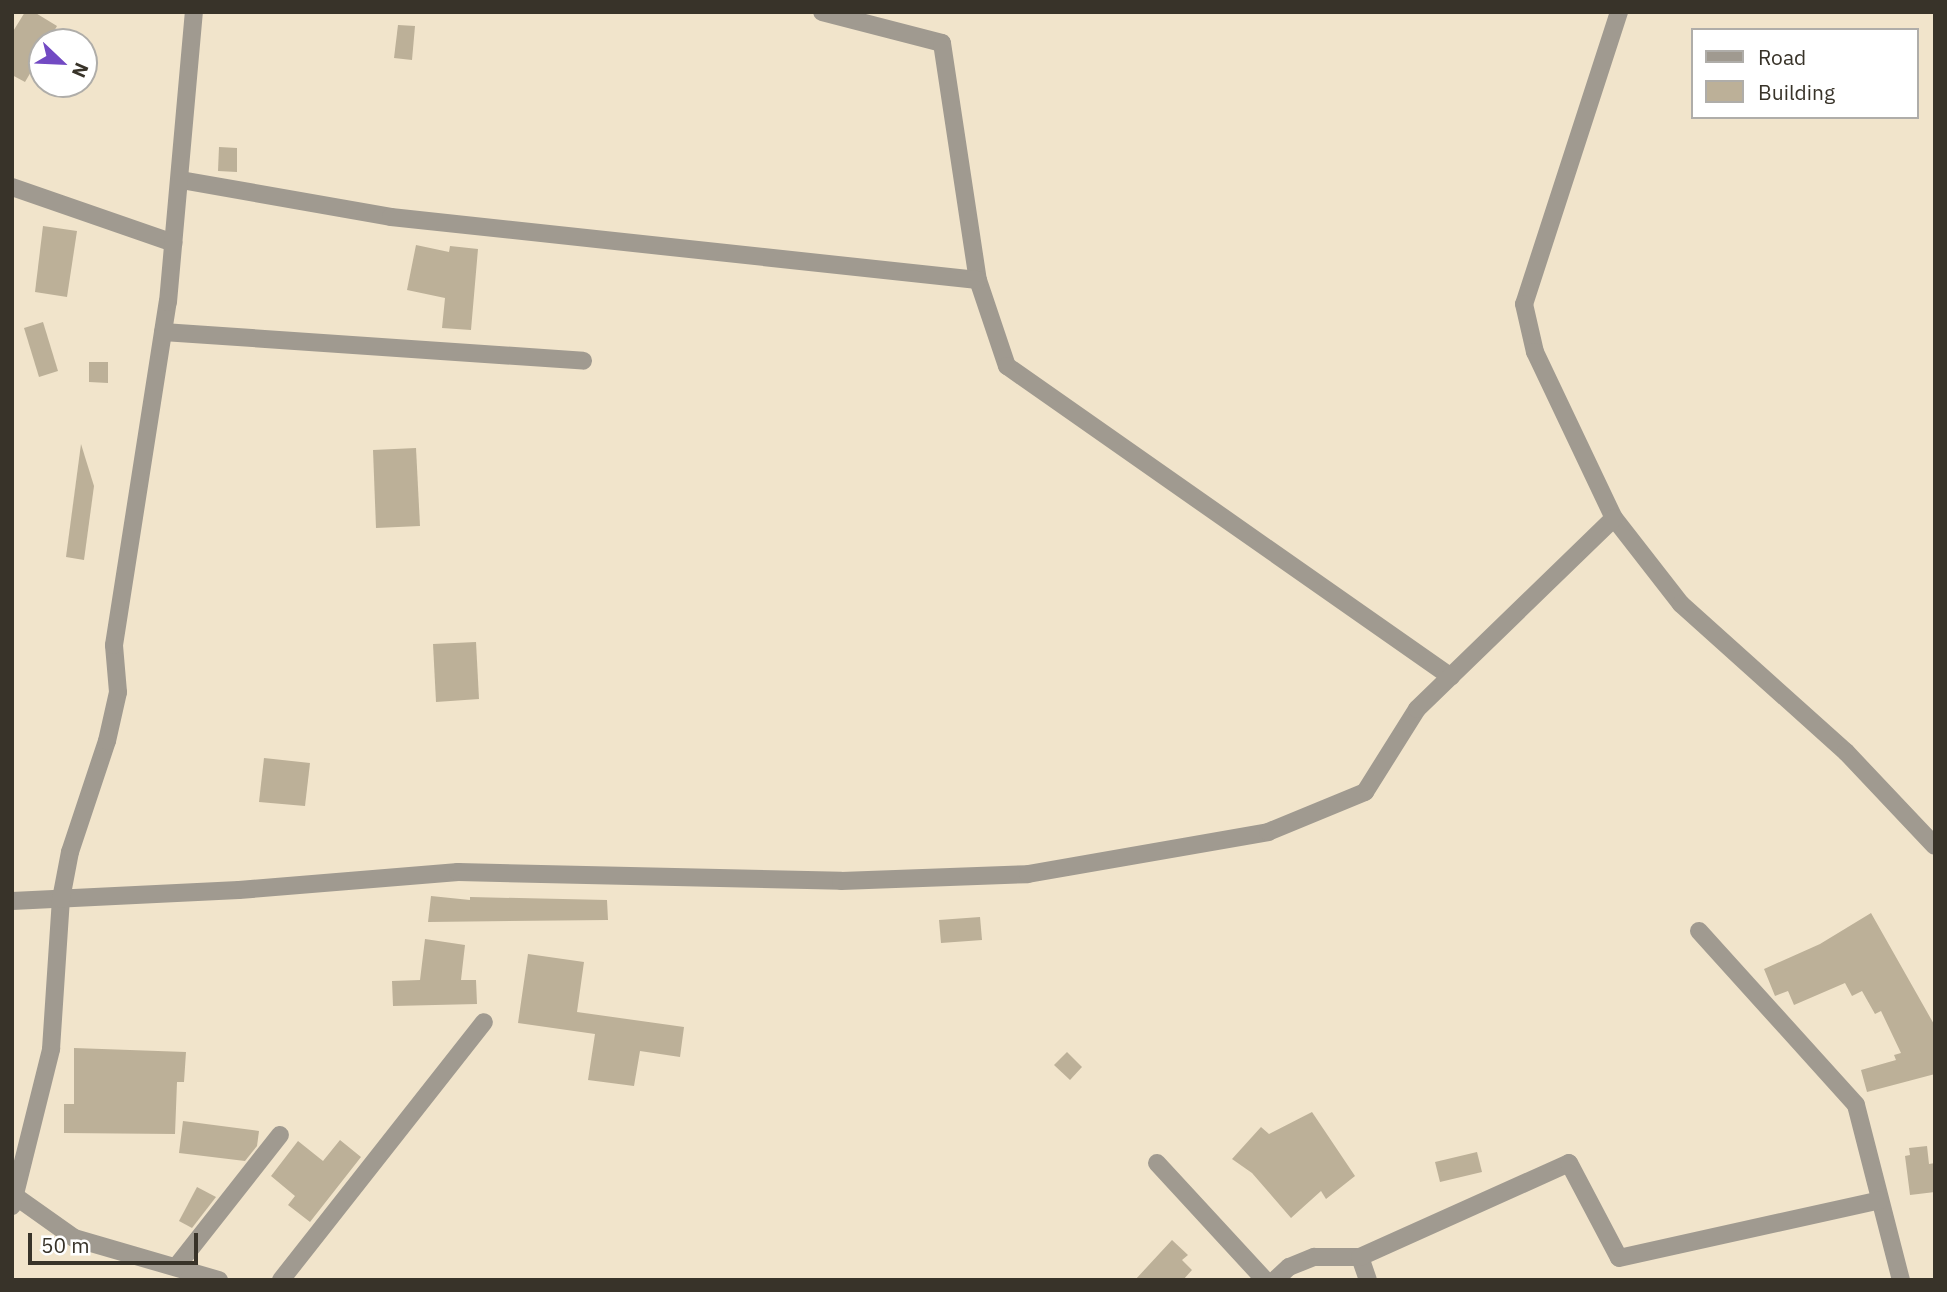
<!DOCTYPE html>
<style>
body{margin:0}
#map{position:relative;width:1947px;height:1292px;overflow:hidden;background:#f1e4cb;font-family:"IBM Plex Sans",sans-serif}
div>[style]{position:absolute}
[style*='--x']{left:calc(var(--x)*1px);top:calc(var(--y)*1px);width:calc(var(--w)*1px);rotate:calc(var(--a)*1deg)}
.building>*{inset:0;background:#bcb098}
.minor>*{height:18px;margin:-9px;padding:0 9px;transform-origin:9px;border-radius:9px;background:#a09a90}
span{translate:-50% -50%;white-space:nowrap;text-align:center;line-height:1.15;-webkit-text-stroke:5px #fff;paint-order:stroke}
.frame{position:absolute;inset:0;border:14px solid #383329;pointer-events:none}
.legend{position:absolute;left:1691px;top:28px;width:228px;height:91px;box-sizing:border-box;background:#fff;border:2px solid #afada9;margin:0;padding:9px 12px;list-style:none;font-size:21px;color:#383329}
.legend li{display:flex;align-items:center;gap:14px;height:35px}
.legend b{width:35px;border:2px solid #afada9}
.north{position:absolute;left:28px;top:28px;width:70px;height:70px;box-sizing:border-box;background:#fff;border:2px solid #afada9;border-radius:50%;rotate:113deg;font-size:19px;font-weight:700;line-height:28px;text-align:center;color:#383329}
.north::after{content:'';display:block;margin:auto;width:24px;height:32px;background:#724ac3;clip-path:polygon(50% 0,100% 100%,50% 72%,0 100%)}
.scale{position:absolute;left:28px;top:1233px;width:170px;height:32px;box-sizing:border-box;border:4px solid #383329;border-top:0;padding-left:9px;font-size:21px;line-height:24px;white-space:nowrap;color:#383329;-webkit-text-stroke:5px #fff;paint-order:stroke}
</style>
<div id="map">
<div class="building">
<i style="clip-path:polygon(25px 12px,34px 12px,57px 26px,48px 42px,42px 42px,42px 53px,25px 82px,12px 75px,12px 33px)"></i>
<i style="clip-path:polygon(398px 25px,415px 26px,412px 60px,394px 58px)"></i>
<i style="clip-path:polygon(219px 147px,237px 148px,237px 172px,218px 171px)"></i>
<i style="clip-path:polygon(43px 226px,77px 231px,67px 297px,35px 292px)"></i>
<i style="clip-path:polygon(416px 245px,449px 252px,450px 246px,478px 249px,471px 330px,442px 328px,445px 298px,407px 290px)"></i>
<i style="clip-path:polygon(43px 322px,58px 371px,39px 377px,24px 328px)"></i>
<i style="clip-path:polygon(89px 362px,108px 362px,108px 383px,89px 382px)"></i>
<i style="clip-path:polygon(81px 444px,94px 486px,84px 560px,66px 557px)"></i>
<i style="clip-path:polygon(416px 448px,420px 526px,376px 528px,373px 450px)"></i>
<i style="clip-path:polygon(476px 642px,479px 699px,436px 702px,433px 644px)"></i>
<i style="clip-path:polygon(264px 758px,310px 763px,305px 806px,259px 802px)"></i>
<i style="clip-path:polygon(431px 896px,470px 900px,470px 897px,607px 900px,608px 920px,428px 922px)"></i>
<i style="clip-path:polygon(1871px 913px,1935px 1026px,1935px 1074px,1867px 1092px,1861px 1070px,1896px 1060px,1894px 1055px,1901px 1053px,1881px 1011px,1875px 1014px,1862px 991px,1852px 996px,1845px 983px,1794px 1005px,1788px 991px,1775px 996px,1764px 969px,1820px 944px)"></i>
<i style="clip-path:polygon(980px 917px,982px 940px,941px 943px,939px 920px)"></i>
<i style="clip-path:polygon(425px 939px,465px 945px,461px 980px,476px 980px,477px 1004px,393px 1006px,392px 981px,420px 980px)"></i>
<i style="clip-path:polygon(528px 954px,584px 962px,577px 1012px,684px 1027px,680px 1057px,640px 1051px,634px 1086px,588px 1080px,595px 1034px,518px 1023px)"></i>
<i style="clip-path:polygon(74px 1048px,186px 1052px,184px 1082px,177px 1082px,175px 1134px,64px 1133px,64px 1104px,74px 1104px)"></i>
<i style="clip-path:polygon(1067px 1052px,1082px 1067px,1070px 1080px,1054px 1065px)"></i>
<i style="clip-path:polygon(1312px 1112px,1355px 1176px,1326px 1199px,1321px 1191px,1291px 1218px,1252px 1173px,1232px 1159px,1261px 1127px,1269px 1134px)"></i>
<i style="clip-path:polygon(183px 1121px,259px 1131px,257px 1146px,245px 1161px,179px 1153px)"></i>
<i style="clip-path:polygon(340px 1140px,361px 1157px,310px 1222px,288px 1205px,295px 1196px,271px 1176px,298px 1141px,323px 1161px)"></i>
<i style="clip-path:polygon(1927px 1146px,1929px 1164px,1935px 1163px,1935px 1192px,1910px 1195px,1905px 1156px,1910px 1155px,1909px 1148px)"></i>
<i style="clip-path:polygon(1477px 1152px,1482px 1172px,1440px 1182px,1435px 1162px)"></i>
<i style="clip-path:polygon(197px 1187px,216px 1197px,192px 1228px,179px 1221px)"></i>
<i style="clip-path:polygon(1172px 1240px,1188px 1255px,1182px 1260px,1192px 1270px,1183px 1280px,1135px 1280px)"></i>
</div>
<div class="minor">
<i style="--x:822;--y:12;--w:124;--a:14.5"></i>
<i style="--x:942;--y:43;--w:240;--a:81.4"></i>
<i style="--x:978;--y:280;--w:91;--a:71.4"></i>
<i style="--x:1007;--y:366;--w:542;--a:35.01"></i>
<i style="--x:1619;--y:12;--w:307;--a:108"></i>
<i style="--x:1524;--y:304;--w:49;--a:77.1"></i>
<i style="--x:1535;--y:352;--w:184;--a:64.6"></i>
<i style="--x:1614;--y:518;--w:109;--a:52.1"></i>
<i style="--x:1681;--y:604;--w:222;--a:41.9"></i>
<i style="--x:1846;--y:752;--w:129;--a:46.6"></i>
<i style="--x:181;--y:180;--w:213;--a:10"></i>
<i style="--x:391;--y:217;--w:590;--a:6.13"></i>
<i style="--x:12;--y:187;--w:171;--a:19.1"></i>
<i style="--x:163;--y:332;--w:421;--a:3.9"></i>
<i style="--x:12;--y:901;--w:227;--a:-2.8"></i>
<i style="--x:239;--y:890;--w:220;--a:-4.7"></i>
<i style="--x:458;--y:872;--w:383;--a:1.3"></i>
<i style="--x:841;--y:881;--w:187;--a:-2.1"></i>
<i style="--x:1028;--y:874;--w:244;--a:-9.9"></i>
<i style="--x:1268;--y:832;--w:105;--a:-22.4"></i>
<i style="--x:1365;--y:792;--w:98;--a:-57.9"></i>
<i style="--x:1417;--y:709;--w:274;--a:-44.1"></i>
<i style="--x:1699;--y:931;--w:234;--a:47.9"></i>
<i style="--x:1856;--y:1105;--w:181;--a:75.6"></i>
<i style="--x:1157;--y:1163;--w:159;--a:47.3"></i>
<i style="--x:15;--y:1196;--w:72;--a:35.4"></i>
<i style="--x:74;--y:1238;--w:151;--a:16.2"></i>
<i style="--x:12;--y:1206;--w:162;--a:-76"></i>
<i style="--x:51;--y:1049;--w:150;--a:-86.2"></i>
<i style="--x:61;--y:899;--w:48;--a:-79.2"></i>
<i style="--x:70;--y:852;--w:117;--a:-71.6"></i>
<i style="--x:107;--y:741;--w:50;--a:-77.3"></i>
<i style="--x:118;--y:692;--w:47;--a:-94.9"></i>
<i style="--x:114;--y:645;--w:347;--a:-81.1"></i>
<i style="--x:168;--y:302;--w:291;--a:-84.9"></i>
<i style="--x:1360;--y:1257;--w:24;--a:71"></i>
<i style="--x:176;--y:1267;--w:168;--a:-51.8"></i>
<i style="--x:281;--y:1280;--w:328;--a:-51.8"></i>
<i style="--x:1275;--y:1280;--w:19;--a:-43"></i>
<i style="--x:1289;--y:1267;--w:27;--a:-22"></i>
<i style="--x:1314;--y:1257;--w:46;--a:0"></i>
<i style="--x:1360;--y:1257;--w:229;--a:-24.2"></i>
<i style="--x:1569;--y:1163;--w:107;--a:62.2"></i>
<i style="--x:1619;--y:1258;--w:267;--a:-12.5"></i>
</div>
<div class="frame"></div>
<ul class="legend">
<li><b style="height:9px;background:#a09a90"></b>Road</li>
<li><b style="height:19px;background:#bcb098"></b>Building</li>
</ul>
<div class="north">N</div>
<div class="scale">50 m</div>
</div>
